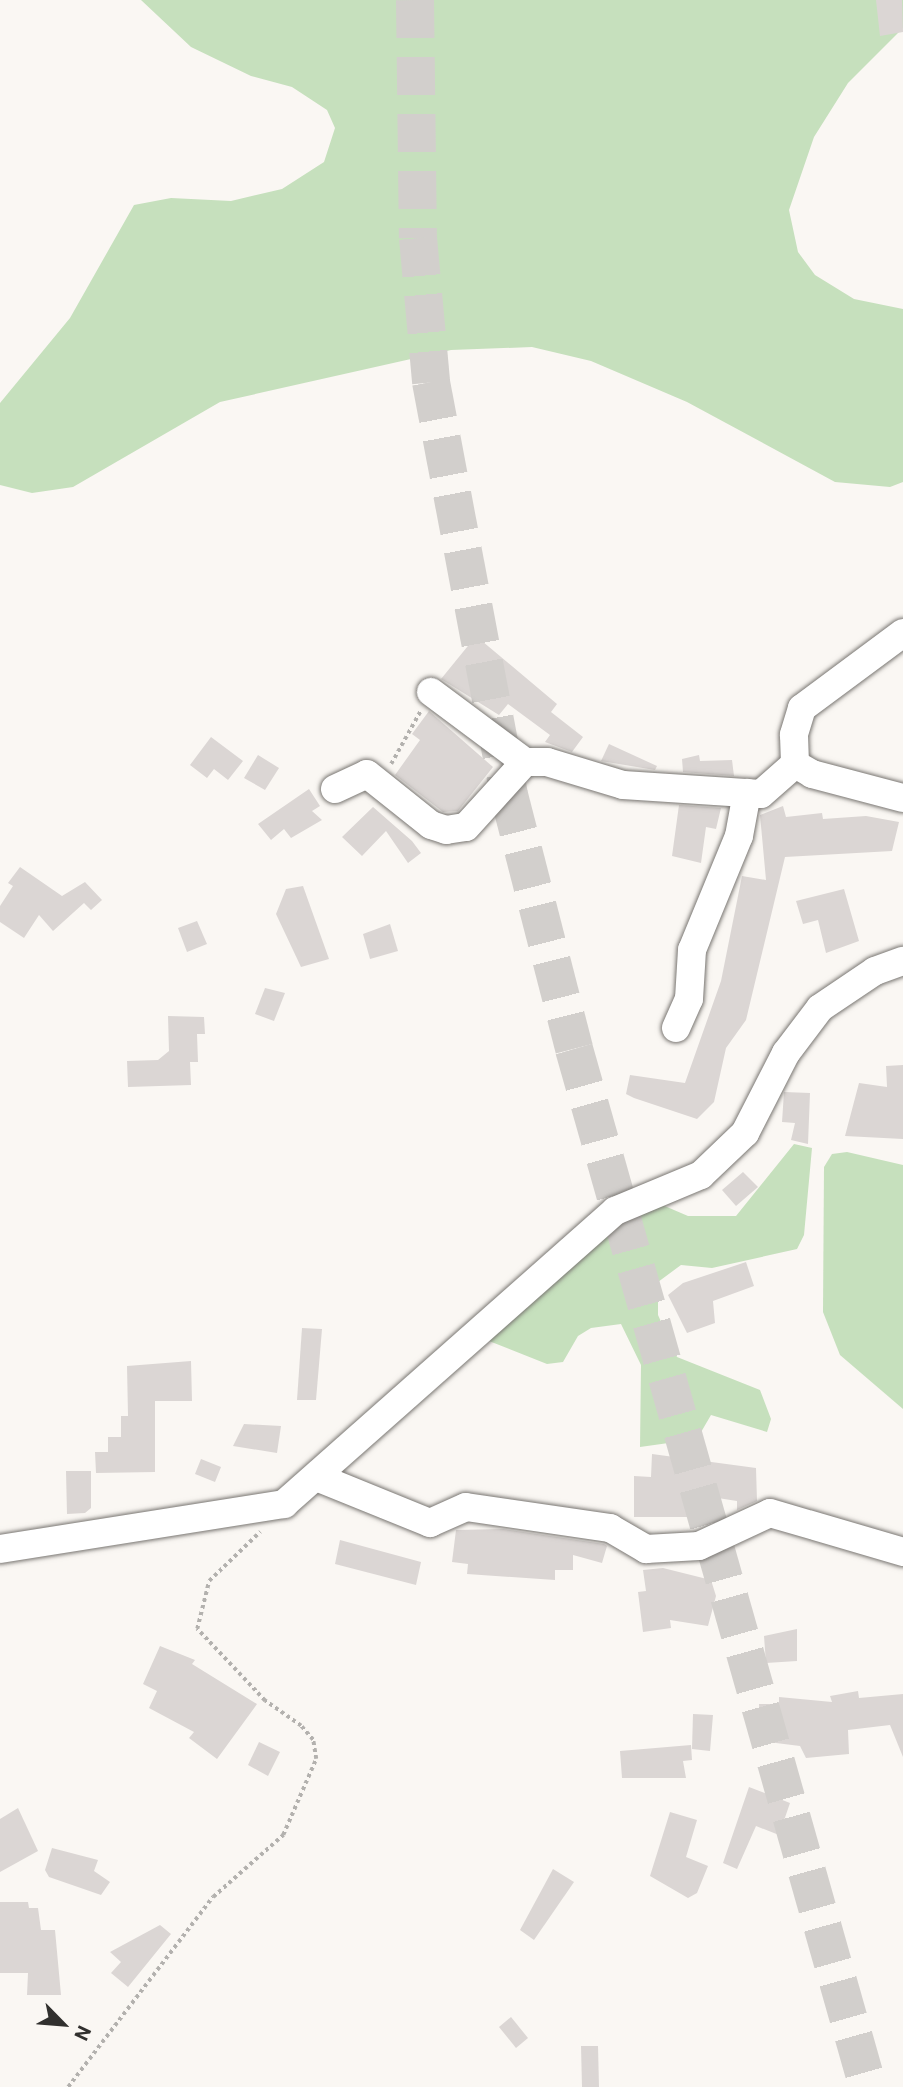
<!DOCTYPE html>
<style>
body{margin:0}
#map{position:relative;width:903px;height:2087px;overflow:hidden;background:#faf7f3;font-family:Roboto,sans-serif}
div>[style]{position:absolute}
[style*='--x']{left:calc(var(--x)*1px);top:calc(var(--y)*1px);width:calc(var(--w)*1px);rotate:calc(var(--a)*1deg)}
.green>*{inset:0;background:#c6e0bd}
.building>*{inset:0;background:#dbd6d4}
.highway-tunnel>*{height:38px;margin-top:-19px;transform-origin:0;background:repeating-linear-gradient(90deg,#d2cfcc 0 38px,transparent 0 57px)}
.path>*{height:3.5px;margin-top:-1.75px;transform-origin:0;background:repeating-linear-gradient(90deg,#b3b1ae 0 3.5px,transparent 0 7px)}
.roads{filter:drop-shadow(0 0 2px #797672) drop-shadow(0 0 2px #797672)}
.minor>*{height:28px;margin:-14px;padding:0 14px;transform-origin:14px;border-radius:14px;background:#fff}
span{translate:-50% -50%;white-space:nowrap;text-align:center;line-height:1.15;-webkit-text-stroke:5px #faf7f3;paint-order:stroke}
.north{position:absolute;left:28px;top:1989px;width:70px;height:70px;-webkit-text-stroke:5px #faf7f3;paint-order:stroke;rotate:115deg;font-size:19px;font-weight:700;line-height:28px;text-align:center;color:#31302e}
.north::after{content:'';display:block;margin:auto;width:24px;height:32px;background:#31302e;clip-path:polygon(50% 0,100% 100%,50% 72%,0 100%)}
</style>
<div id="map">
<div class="green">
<i style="clip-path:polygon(141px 0,903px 0,903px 28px,848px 83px,814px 137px,789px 210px,798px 252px,815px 275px,854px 299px,903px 309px,903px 482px,890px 487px,835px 482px,687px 402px,591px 361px,532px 347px,451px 350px,220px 402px,73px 487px,32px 493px,0 485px,0 403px,70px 318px,134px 205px,171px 198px,231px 201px,282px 189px,324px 162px,335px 128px,327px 110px,292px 87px,251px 76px,191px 47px)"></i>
<i style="clip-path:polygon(794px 1144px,812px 1148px,804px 1235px,797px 1249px,712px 1268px,681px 1265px,658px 1282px,658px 1315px,677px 1357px,760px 1390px,771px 1419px,767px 1432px,711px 1415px,697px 1439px,640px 1447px,641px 1365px,621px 1324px,591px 1328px,578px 1336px,563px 1362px,547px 1364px,489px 1341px,574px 1240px,660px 1204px,688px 1216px,736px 1216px)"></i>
<i style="clip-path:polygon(847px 1152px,903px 1165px,903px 1409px,840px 1355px,823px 1312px,824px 1167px,832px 1154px)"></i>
</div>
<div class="building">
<i style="clip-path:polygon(876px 0,902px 0,903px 32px,880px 36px)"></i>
<i style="clip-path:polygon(476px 636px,557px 704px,551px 712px,583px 737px,572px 752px,545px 742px,550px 735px,508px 704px,499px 715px,441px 679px)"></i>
<i style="clip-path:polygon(429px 711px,493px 767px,458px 811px,443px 812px,395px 775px,420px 740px,412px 734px)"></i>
<i style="clip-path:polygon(211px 737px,243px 761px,228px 780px,214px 769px,207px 778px,190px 765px)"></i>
<i style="clip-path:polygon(609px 744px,657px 766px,655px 770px,601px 761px)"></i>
<i style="clip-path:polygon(258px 755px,279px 768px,265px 790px,244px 778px)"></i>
<i style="clip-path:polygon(699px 755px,700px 761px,732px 760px,734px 776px,683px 772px,682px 759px)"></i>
<i style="clip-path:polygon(309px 789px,320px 806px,312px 811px,322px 820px,291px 838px,284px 829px,271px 840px,258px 824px)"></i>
<i style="clip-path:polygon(679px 805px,721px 808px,716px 829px,706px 827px,701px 863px,672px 856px)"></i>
<i style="clip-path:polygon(783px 806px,786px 817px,822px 813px,823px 819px,866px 816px,899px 822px,892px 851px,785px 857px,746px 1020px,726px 1048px,714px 1102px,697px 1119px,634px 1098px,626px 1094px,630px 1075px,685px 1083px,721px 981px,742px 876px,766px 880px,760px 815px)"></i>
<i style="clip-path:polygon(373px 807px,412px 841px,421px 853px,408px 863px,386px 831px,362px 856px,342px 837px)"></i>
<i style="clip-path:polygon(20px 867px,62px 896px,85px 882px,102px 900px,91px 910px,84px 903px,53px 931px,39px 915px,24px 938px,0 922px,0 906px,13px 886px,8px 883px)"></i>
<i style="clip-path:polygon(303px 886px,329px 959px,301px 967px,276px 914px,286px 889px)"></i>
<i style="clip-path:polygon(844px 889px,859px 941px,826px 953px,818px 920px,803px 924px,796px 901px)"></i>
<i style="clip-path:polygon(197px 921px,207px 944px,187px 952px,178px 928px)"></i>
<i style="clip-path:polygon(390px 924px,398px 951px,370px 959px,363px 934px)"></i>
<i style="clip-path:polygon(265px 988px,285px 993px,274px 1021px,255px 1014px)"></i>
<i style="clip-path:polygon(168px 1016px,204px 1017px,205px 1034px,197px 1034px,198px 1062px,190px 1062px,191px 1085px,128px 1087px,127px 1061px,158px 1060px,169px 1051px)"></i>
<i style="clip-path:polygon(903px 1065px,903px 1139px,845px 1136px,859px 1083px,887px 1087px,886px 1066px)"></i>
<i style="clip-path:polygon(784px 1092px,810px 1093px,808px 1144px,791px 1140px,795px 1123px,782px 1122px)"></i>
<i style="clip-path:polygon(743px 1172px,758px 1187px,736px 1206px,722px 1190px)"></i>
<i style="clip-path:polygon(746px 1262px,754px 1286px,713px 1301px,715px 1323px,687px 1333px,668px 1295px,683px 1283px)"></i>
<i style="clip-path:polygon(302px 1328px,322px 1329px,316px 1400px,297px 1400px)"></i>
<i style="clip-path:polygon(191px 1361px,192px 1401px,155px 1401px,155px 1472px,96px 1473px,95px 1452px,108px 1452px,108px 1437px,121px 1437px,121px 1416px,128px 1416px,127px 1366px)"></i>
<i style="clip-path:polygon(244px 1424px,281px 1426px,277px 1453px,233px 1446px)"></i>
<i style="clip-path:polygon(652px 1454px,756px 1468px,757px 1501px,737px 1510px,737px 1501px,705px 1496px,702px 1517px,634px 1517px,634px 1476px,651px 1477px)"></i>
<i style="clip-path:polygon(201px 1459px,221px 1467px,215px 1482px,195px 1474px)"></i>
<i style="clip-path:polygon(66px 1471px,91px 1471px,91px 1508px,85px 1513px,67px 1514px)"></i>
<i style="clip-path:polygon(503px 1529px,604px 1544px,607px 1546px,602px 1563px,573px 1555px,573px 1570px,555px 1570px,555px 1580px,467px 1574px,468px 1564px,452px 1562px,456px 1530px)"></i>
<i style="clip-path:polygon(340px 1540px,421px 1562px,416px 1585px,335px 1564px)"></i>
<i style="clip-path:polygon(663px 1568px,711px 1580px,716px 1596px,708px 1626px,670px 1620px,671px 1628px,643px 1632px,638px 1592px,646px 1591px,643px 1570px)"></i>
<i style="clip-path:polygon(797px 1629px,797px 1661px,766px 1663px,764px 1636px)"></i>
<i style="clip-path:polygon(160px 1646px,195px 1660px,192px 1664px,257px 1704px,217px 1759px,189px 1738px,194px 1732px,149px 1708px,157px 1691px,143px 1684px)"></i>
<i style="clip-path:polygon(858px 1691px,859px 1698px,903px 1694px,903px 1757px,890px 1725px,848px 1730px,849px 1754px,806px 1758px,800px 1746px,761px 1741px,759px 1704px,779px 1704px,779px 1697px,832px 1702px,830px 1696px)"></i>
<i style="clip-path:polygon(693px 1714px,713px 1715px,710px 1751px,692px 1749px)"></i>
<i style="clip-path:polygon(259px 1742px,280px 1752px,268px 1776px,248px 1765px)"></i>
<i style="clip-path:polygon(691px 1745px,692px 1760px,683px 1761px,686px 1778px,622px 1778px,620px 1751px)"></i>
<i style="clip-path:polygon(749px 1787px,790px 1803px,779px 1835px,756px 1826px,737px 1869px,723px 1863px)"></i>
<i style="clip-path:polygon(18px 1808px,38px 1851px,0 1872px,0 1819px)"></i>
<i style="clip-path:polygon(670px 1812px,697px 1820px,686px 1857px,708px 1866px,697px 1893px,688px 1898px,650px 1876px)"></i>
<i style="clip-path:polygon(52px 1848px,98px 1860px,94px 1871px,110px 1882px,101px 1895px,49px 1877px,45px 1870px)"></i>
<i style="clip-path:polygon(553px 1869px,574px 1882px,534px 1940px,520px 1930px)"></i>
<i style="clip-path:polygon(0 1902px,28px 1902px,29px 1908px,38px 1908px,41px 1930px,55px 1930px,61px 1995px,27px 1995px,28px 1973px,0 1973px)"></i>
<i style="clip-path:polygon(160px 1925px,171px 1934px,128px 1987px,111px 1973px,121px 1962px,110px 1952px)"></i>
<i style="clip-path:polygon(511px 2017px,528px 2038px,516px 2048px,499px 2027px)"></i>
<i style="clip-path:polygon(581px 2046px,598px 2046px,599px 2087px,582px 2087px)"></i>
</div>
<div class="highway-tunnel">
<i style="--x:415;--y:0;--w:238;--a:89.3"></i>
<i style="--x:418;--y:238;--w:145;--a:84.8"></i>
<i style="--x:431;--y:382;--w:420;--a:79.3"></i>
<i style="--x:509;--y:795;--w:262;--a:75.6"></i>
<i style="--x:574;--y:1049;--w:1079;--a:74.19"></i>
</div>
<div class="path">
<i style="--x:391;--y:764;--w:60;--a:-60.9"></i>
<i style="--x:68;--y:2087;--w:239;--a:-52.7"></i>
<i style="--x:213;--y:1897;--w:94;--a:-41.5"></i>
<i style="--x:283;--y:1835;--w:83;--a:-66.5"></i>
<i style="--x:316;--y:1759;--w:19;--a:-99"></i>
<i style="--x:313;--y:1740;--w:18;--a:-131"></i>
<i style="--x:301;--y:1726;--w:44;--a:-145.2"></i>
<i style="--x:265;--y:1701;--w:99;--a:-133.4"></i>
<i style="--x:197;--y:1629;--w:49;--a:-76"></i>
<i style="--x:209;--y:1581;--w:71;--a:-43.9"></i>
</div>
<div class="roads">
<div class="minor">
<i style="--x:903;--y:633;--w:126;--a:143.4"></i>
<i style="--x:802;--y:708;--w:28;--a:107"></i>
<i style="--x:794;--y:735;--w:29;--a:88"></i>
<i style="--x:795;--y:764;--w:20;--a:30"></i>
<i style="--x:812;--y:774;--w:94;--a:14.8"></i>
<i style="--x:431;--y:692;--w:117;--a:36.7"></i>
<i style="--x:335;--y:789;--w:35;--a:-25"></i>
<i style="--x:367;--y:774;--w:82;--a:38.6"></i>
<i style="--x:431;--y:825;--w:16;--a:18"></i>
<i style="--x:446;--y:830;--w:20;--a:-9"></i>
<i style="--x:466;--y:827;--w:88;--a:-47.8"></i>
<i style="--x:525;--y:762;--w:22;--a:0"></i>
<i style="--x:547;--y:762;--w:79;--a:16.8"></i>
<i style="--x:623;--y:785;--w:138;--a:3.7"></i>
<i style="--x:761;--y:794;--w:45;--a:-41.4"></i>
<i style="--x:676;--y:1028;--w:32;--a:-66"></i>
<i style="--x:689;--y:999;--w:49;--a:-86.5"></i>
<i style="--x:692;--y:950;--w:123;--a:-67.6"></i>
<i style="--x:739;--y:836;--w:44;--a:-79.5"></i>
<i style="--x:319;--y:1478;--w:120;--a:22.1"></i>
<i style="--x:430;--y:1523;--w:39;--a:-24"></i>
<i style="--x:466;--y:1507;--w:146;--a:8.3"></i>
<i style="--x:610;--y:1528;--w:42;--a:30.3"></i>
<i style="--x:646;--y:1549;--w:53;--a:-3.2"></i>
<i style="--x:699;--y:1546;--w:78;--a:-24.9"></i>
<i style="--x:770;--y:1513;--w:139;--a:16.3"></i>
<i style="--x:0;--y:1549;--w:288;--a:-9"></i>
<i style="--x:284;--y:1504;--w:442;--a:-41.5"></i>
<i style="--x:615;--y:1211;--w:93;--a:-22.7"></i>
<i style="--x:701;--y:1175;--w:61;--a:-43.7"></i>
<i style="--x:745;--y:1133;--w:90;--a:-62.9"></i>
<i style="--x:786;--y:1053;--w:56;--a:-52.9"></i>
<i style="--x:820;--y:1008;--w:66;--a:-33.9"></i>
<i style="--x:875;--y:971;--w:30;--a:-20"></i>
</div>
</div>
<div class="north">N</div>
</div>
